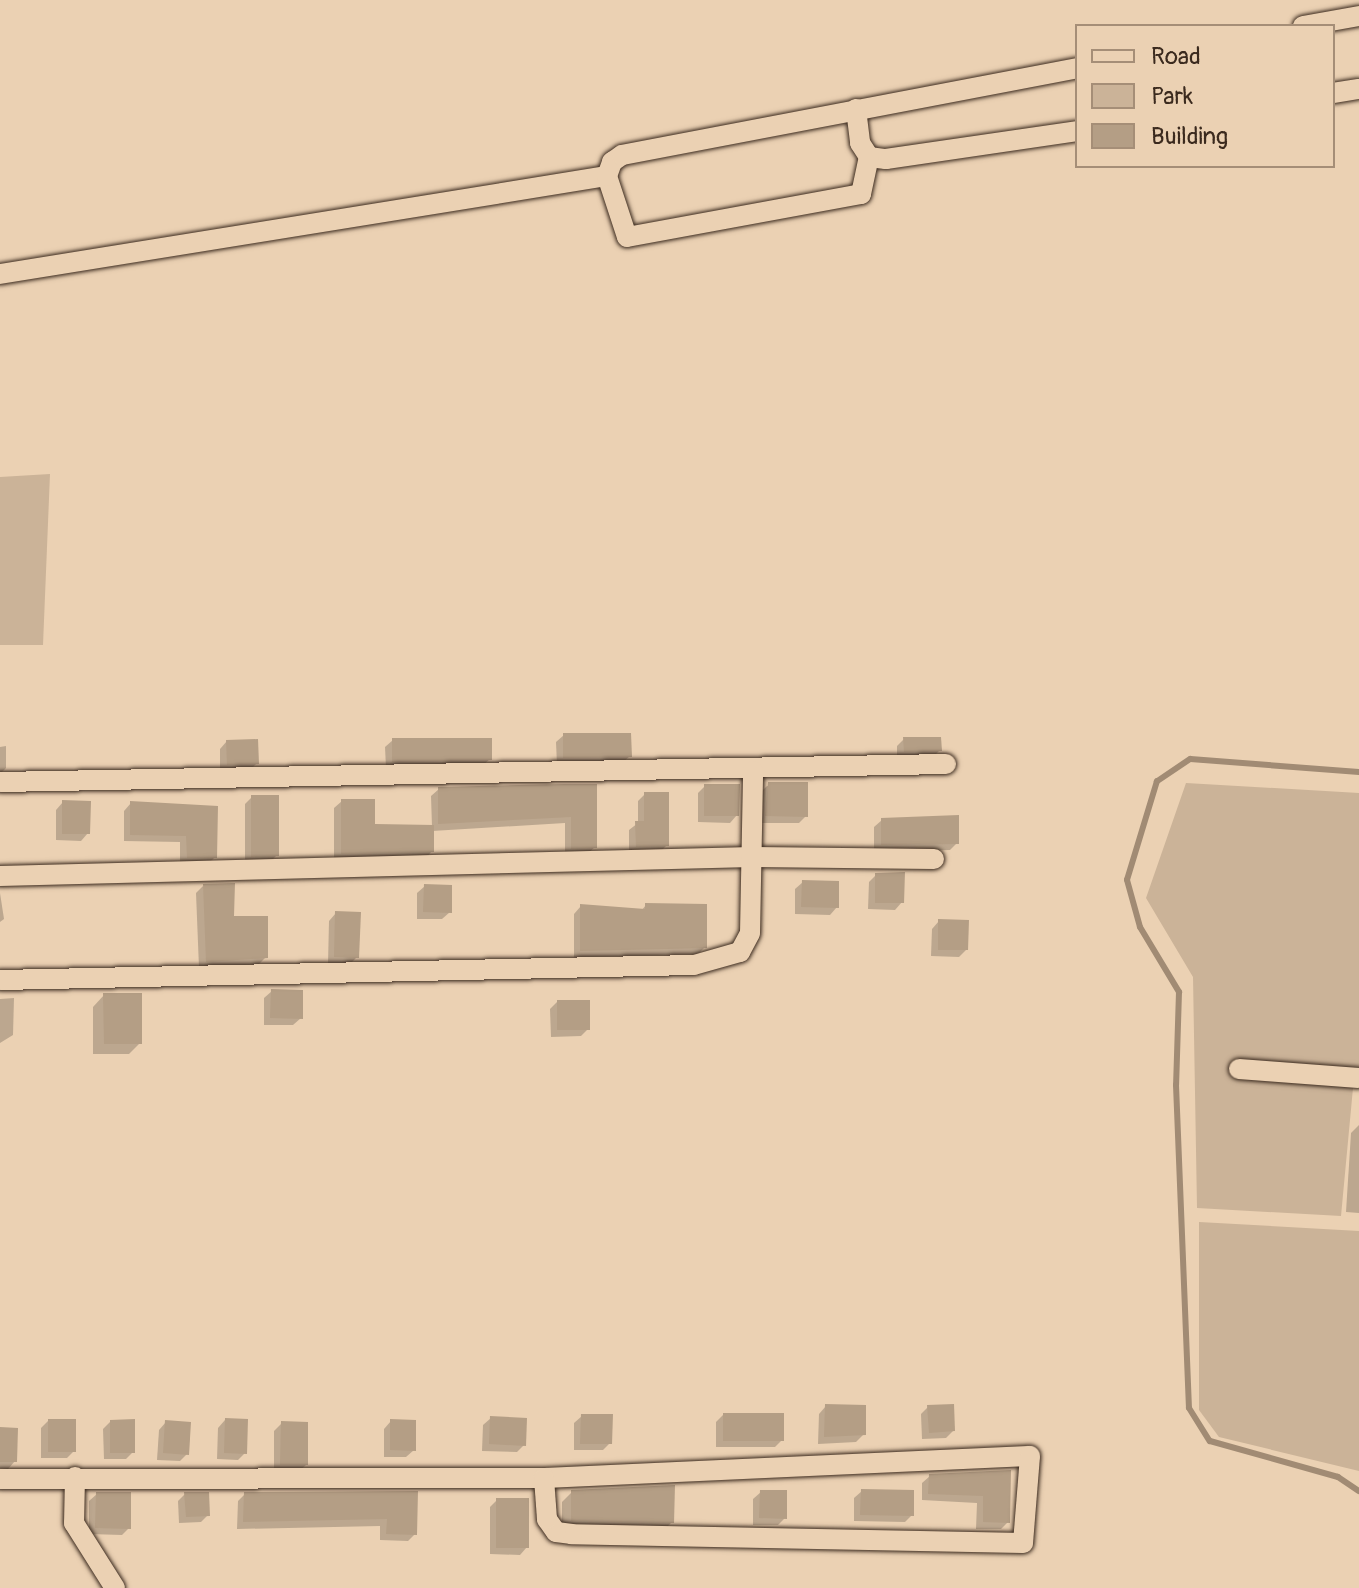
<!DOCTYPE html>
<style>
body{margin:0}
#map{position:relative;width:1359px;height:1588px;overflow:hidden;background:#ebd1b3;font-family:Pangolin,sans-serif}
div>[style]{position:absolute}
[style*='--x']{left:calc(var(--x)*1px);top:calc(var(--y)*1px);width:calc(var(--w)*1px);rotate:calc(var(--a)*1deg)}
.green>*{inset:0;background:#cbb398}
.shadow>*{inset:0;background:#0003}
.stream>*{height:6px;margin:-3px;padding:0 3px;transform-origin:3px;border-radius:3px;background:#a18b74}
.building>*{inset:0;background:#b49e85}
.roads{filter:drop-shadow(0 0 2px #3b2a1e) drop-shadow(0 0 2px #3b2a1e)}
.minor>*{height:20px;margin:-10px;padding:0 10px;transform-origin:10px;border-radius:10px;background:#ebd1b3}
span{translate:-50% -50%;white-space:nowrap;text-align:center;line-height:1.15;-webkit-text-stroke:6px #ebd1b3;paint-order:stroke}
.legend{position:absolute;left:1075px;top:24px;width:260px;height:144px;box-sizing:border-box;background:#ebd1b3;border:2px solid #a58e77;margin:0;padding:10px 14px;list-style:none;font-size:24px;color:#3b2a1e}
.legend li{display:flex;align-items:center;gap:16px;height:40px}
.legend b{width:40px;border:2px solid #a58e77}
</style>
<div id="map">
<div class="green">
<i style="clip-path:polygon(50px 474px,43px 645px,0 645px,0 477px)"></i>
<i style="clip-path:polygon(1186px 783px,1359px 793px,1359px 1088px,1353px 1088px,1341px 1216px,1197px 1208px,1193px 977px,1146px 898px)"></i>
<i style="clip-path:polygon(1199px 1222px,1359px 1231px,1359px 1471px,1219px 1437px,1199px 1410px)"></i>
</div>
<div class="shadow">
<i style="clip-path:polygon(564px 735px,630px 756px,622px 763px,557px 765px,556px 742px)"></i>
<i style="clip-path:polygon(904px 739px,940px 750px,932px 758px,897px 758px,897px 746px)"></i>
<i style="clip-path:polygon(393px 740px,490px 759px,482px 766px,386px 768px,385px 747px)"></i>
<i style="clip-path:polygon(227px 741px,257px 763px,249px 771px,220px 771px,220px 749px)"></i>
<i style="clip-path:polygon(6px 746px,6px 768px,0 774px,0 747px)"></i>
<i style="clip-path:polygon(806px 784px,806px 816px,799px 823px,759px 823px,759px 794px,767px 786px)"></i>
<i style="clip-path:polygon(595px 786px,595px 847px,587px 854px,565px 855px,565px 823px,432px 831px,432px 851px,425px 859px,334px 861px,334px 808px,342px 801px,373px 826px,432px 827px,431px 796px,439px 789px)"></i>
<i style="clip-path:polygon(705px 786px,737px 815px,730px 823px,698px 822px,698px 793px)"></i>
<i style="clip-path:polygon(645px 794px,667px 845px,659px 853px,629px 853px,629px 830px,638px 823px,638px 801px)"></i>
<i style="clip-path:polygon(252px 797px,277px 855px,270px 862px,245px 863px,245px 804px)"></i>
<i style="clip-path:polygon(63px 802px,88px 833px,81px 841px,56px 840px,56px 810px)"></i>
<i style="clip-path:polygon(131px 803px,216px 807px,215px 857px,208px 864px,180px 865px,180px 842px,124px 841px,124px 811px)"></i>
<i style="clip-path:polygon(882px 820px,957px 843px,950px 850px,874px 852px,874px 827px)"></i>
<i style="clip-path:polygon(876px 875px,902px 902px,895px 910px,868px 909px,869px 882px)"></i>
<i style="clip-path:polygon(803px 882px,837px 907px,830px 915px,795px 914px,795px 889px)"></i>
<i style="clip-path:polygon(203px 886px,266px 957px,259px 964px,199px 968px,196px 893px)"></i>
<i style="clip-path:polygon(425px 886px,450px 912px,442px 919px,417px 919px,417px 893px)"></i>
<i style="clip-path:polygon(0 893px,4px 919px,0 922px)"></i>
<i style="clip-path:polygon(646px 905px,705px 947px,698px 954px,574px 957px,574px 914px,581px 906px,641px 911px)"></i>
<i style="clip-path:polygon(336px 913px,357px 957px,350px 964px,328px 964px,329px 921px)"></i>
<i style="clip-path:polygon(939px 921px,966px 950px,959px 957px,931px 956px,932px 929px)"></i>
<i style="clip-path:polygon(272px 991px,301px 1018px,293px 1025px,264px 1025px,264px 998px)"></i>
<i style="clip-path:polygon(104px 995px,140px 1043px,129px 1054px,93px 1054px,93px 1007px)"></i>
<i style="clip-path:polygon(14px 998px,13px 1035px,0 1043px,0 999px)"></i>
<i style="clip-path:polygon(557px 1002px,588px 1029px,581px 1036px,551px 1037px,550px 1009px)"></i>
<i style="clip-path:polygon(1359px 1125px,1359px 1213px,1346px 1212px,1351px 1133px)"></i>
<i style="clip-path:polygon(826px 1406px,864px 1434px,856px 1442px,818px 1444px,819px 1414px)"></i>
<i style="clip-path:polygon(928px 1407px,953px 1431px,946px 1438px,922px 1439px,921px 1414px)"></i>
<i style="clip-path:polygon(723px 1415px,782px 1440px,775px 1447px,716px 1447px,716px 1422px)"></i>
<i style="clip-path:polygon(582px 1416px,610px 1443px,603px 1450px,574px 1450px,574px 1423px)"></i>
<i style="clip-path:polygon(491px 1418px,524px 1445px,517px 1452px,482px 1451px,483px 1425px)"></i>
<i style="clip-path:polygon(225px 1420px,245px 1453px,238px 1460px,217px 1459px,218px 1428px)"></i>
<i style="clip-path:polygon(48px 1421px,74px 1451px,67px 1458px,41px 1458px,41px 1428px)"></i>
<i style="clip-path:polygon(391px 1421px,414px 1450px,406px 1457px,384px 1457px,384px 1429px)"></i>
<i style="clip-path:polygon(110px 1422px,133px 1452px,126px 1459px,104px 1459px,103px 1429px)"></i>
<i style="clip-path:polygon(166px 1422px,187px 1454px,180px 1461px,157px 1460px,159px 1430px)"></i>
<i style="clip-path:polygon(282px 1423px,306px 1465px,298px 1472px,274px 1472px,274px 1431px)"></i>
<i style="clip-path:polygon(0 1429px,15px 1461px,8px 1469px,0 1468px)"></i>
<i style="clip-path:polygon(1009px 1472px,1008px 1522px,1001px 1529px,976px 1529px,977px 1503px,922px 1500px,922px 1483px,930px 1476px)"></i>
<i style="clip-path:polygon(862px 1491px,912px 1515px,905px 1522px,854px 1521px,854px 1498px)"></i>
<i style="clip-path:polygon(572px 1492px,672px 1522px,662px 1532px,562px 1530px,562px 1502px)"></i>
<i style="clip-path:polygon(761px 1492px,785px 1518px,778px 1525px,753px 1525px,753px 1499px)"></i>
<i style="clip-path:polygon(416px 1493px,415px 1534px,408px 1541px,380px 1540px,380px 1526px,237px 1529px,238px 1501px,245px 1494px)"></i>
<i style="clip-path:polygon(97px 1494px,129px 1528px,122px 1535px,89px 1534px,89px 1501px)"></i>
<i style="clip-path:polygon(185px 1494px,208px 1515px,201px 1522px,179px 1523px,178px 1501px)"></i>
<i style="clip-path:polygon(497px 1500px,527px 1547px,520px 1555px,490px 1554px,490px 1507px)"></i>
</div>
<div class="stream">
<i style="--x:1359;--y:772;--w:169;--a:-175.6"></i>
<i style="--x:1190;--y:759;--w:40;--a:146"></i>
<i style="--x:1157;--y:781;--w:103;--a:106.9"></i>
<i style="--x:1127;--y:880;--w:49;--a:74.5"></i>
<i style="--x:1140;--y:927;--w:76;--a:59"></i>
<i style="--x:1179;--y:992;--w:93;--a:91.8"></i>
<i style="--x:1176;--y:1085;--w:323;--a:87.7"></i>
<i style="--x:1189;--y:1408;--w:39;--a:58"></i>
<i style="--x:1210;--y:1441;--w:133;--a:15.7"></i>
<i style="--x:1338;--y:1477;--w:25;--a:34"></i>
</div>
<div class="building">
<i style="clip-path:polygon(563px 733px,631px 733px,632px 757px,563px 758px)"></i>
<i style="clip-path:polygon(903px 737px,941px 737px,942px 751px,904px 752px)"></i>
<i style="clip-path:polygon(392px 738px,492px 738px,492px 760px,392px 762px)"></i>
<i style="clip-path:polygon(258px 739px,259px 764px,227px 765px,226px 740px)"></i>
<i style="clip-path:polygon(768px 782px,808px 782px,808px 817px,765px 816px)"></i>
<i style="clip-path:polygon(564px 784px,597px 784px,597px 848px,571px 849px,571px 817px,438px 824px,438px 787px)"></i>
<i style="clip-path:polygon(704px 784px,740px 784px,739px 816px,704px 816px)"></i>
<i style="clip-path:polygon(644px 792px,669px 792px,669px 846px,636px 847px,635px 821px,644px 821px)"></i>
<i style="clip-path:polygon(251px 795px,279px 795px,279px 856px,251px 857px)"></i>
<i style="clip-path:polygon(341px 799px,375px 799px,375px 824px,434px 825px,434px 852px,341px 854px)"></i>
<i style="clip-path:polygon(62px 800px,91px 801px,90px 834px,62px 834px)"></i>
<i style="clip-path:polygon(130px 801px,218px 806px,217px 858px,187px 858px,186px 836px,130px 835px)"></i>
<i style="clip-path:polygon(959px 815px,959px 844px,881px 845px,881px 818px)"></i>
<i style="clip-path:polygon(905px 872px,904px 903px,875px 903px,875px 873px)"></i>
<i style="clip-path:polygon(802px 880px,839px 881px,839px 908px,801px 907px)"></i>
<i style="clip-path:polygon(235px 883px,234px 916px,268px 916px,268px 958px,206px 962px,203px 884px)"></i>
<i style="clip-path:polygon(424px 884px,452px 885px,452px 913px,423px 912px)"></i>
<i style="clip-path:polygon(645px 903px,707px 904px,707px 948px,580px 951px,580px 904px,645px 909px)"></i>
<i style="clip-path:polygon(335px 911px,361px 912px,359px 958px,334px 957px)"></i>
<i style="clip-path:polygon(938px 919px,969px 920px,968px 950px,938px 950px)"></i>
<i style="clip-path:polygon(271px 989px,303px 990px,303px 1019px,270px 1018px)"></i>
<i style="clip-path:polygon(103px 993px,142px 993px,142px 1044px,104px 1044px)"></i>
<i style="clip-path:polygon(557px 1000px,590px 1000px,590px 1030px,557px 1030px)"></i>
<i style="clip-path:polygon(825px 1404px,866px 1405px,866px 1435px,824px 1437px)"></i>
<i style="clip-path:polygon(954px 1404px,955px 1431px,929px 1433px,927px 1405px)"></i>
<i style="clip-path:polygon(723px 1413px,784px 1413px,784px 1441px,723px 1441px)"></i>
<i style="clip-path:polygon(581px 1414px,613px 1414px,612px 1444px,580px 1444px)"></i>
<i style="clip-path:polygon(490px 1416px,527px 1418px,526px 1446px,489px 1444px)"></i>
<i style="clip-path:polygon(225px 1418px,248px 1419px,247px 1454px,224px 1453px)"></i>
<i style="clip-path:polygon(48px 1419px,76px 1419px,76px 1452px,48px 1452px)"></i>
<i style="clip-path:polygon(135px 1419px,135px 1453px,110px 1453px,110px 1420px)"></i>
<i style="clip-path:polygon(390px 1419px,416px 1420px,416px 1451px,390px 1450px)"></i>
<i style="clip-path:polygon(165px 1420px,191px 1422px,189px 1455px,163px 1453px)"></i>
<i style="clip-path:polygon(281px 1421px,308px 1422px,308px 1465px,280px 1465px)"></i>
<i style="clip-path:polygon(0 1427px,18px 1428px,17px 1462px,0 1462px)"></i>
<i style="clip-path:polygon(1011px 1470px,1010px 1523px,983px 1522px,983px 1496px,928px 1494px,929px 1474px)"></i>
<i style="clip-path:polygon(675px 1485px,674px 1523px,571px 1521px,571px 1490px)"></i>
<i style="clip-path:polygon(861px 1489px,914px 1490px,914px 1516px,860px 1515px)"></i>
<i style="clip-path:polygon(760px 1490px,787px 1490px,787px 1519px,759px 1518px)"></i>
<i style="clip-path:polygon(418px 1491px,417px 1535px,386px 1534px,387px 1519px,243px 1522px,244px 1492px)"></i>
<i style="clip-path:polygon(96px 1492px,131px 1492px,131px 1529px,95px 1528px)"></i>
<i style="clip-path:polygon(184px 1492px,209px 1492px,210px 1516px,186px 1517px)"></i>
<i style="clip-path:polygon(496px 1498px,529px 1498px,529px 1548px,496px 1548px)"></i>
</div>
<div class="roads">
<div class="minor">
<i style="--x:1303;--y:26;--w:57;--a:-10.1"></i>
<i style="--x:1333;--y:93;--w:26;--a:-9"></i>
<i style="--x:856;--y:109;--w:34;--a:83"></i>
<i style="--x:860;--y:143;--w:17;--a:57"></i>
<i style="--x:869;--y:157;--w:17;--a:7"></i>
<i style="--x:886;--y:159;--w:193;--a:-8.3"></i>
<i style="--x:607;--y:176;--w:64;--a:71.8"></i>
<i style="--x:627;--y:237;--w:238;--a:-10.4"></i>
<i style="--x:861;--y:194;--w:38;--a:-78"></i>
<i style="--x:0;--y:274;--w:615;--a:-9.17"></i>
<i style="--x:607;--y:176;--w:15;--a:-70"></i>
<i style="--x:612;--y:162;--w:12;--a:-35"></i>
<i style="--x:622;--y:155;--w:463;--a:-10.8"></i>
<i style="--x:0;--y:782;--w:946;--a:-1.09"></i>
<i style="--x:0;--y:876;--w:753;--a:-1.45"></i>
<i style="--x:753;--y:857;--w:181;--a:0.6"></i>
<i style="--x:0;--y:980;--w:694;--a:-1.24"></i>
<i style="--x:694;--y:965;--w:48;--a:-15.8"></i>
<i style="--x:740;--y:952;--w:21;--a:-62"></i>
<i style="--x:750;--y:933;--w:162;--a:-88.9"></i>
<i style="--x:1239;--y:1069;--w:120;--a:4.3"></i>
<i style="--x:75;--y:1477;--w:46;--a:91.2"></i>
<i style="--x:74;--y:1523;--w:77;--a:57.8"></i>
<i style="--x:0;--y:1479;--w:544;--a:-0.11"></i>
<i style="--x:544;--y:1478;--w:486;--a:-2.6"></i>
<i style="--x:1030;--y:1456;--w:87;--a:94.6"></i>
<i style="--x:1023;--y:1543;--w:451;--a:-178.9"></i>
<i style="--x:572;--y:1534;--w:16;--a:-173"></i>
<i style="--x:556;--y:1532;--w:16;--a:-125"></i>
<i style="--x:547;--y:1519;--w:41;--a:-94.2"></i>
</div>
</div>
<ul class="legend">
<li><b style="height:10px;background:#ebd1b3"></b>Road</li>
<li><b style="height:22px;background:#cbb398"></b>Park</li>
<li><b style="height:22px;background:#b49e85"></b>Building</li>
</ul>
</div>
